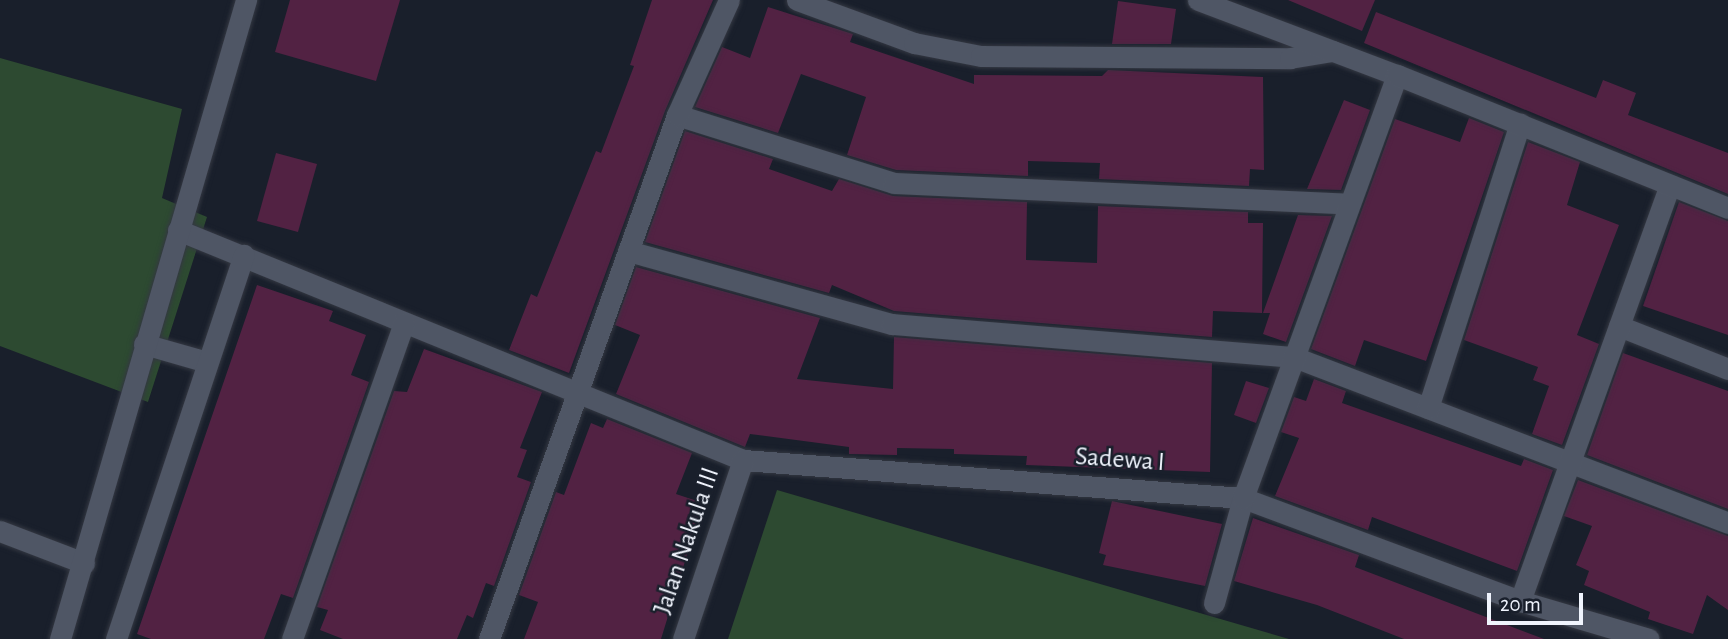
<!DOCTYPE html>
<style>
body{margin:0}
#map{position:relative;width:1728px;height:639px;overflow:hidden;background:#191f2b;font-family:"Alegreya Sans",sans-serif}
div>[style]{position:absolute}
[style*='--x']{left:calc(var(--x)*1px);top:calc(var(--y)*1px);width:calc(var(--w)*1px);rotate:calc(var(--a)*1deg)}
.green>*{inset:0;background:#2d4a31}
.building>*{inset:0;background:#522243}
.roads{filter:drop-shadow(0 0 2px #343842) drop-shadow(0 0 2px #343842)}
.street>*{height:21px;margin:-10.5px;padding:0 10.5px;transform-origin:10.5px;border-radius:10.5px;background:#4f5665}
.secondary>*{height:21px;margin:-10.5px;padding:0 10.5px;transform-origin:10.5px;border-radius:10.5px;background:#4f5665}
span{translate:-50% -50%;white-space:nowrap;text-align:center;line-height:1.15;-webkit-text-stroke:5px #191f2b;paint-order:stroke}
.street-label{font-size:26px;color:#f0f4fd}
.scale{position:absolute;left:1487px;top:593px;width:96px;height:32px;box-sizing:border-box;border:4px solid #f0f4fd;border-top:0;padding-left:9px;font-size:21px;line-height:24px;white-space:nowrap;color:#f0f4fd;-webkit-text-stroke:5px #191f2b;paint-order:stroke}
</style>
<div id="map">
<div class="green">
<i style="clip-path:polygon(0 58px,182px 109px,162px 198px,207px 217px,148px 402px,0 346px)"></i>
<i style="clip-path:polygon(777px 490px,1289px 639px,728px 639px)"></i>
</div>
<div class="building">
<i style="clip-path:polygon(290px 0,400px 0,376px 81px,275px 52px)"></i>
<i style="clip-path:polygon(652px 0,713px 0,665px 111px,569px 373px,509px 350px,531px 294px,537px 297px,596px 151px,601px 153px,634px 66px,630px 65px)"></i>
<i style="clip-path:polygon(1288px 0,1375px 0,1362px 31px)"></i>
<i style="clip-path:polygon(1118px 1px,1176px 9px,1171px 44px,1112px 44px)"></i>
<i style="clip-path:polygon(768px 7px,853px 34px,850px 42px,974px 84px,974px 75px,1102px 76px,1108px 70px,1263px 77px,1264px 170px,1250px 169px,1249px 186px,1099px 179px,1100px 163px,1028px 161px,1028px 176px,896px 170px,847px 155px,866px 97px,801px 74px,778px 133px,695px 107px,722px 47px,750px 58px)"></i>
<i style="clip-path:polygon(1376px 12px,1596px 98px,1603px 80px,1636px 93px,1628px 115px,1728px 153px,1728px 194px,1364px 43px)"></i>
<i style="clip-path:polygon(1344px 100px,1370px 110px,1341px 190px,1307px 189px)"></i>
<i style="clip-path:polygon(1469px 118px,1504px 132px,1426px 361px,1364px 340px,1355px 366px,1311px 349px,1395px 119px,1460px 142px)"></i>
<i style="clip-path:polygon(685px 131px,773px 159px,769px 169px,832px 191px,839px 179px,893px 196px,1027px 202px,1026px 260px,1097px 263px,1098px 206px,1248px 212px,1248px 223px,1263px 223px,1262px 313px,1213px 311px,1212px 337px,894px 311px,832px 285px,829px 293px,645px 242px)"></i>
<i style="clip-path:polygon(1528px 142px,1580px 162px,1567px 205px,1619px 225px,1577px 335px,1599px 344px,1562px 445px,1532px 434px,1549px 386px,1533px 380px,1538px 367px,1464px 340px)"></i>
<i style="clip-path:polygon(276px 153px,317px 164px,298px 232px,257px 221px)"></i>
<i style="clip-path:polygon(1679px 202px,1728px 221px,1728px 335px,1643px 306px)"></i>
<i style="clip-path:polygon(1298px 215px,1332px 216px,1286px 342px,1263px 334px,1270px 313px,1263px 313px)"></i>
<i style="clip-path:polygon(636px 267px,820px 318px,797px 379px,893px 389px,894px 337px,1212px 363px,1210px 472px,1026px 465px,1027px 456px,954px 454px,954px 449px,897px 448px,897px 455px,849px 454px,849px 447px,750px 434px,745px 447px,616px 394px,640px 335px,615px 325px)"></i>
<i style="clip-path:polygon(257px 285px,333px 311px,329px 321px,366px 335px,351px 375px,369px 382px,293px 598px,281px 594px,264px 639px,151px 639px,137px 634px)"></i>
<i style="clip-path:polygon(424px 349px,542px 392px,520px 448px,527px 450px,517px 477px,531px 482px,494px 586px,486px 583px,473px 618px,467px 615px,457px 639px,343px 639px,320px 630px,328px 610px,317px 607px,394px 391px,407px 392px)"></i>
<i style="clip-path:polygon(1623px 353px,1728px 391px,1728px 509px,1587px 455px)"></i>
<i style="clip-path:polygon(1314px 379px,1346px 391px,1342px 403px,1521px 466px,1524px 459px,1553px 470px,1517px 571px,1372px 517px,1368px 530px,1275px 496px,1299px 438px,1281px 432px,1294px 397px,1306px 401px)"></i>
<i style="clip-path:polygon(1246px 381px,1269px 388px,1256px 423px,1234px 415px)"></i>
<i style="clip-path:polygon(607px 419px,692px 453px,676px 494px,703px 503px,661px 639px,524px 639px,538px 602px,519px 595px,556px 492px,564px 495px,591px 423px,603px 428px)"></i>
<i style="clip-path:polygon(1578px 480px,1728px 536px,1728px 610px,1707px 595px,1693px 634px,1648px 619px,1650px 612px,1584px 585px,1589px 571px,1576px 565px,1592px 526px,1564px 516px)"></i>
<i style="clip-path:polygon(1112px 501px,1222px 524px,1205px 586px,1103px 565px,1106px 555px,1099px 553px)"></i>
<i style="clip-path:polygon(1253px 518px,1359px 555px,1355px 567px,1544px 639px,1404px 639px,1317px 605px,1234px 581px)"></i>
</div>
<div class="roads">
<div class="street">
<i style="--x:797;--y:0;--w:125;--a:20.2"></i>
<i style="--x:914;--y:43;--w:68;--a:11"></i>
<i style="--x:981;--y:56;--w:309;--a:0.4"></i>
<i style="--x:1290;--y:58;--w:43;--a:-9.5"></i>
<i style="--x:1198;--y:0;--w:213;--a:20.7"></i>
<i style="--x:677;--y:115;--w:227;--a:17.4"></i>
<i style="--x:894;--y:183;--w:455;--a:2.6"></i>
<i style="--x:178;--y:230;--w:610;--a:22.15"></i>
<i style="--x:743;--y:460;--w:501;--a:4.35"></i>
<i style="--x:1243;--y:498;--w:296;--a:20.4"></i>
<i style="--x:1520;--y:601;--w:134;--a:16.4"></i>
<i style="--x:628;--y:251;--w:274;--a:15.5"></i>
<i style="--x:892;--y:324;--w:403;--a:4.7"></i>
<i style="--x:1294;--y:357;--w:465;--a:20.9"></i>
<i style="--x:1619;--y:326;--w:117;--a:21.5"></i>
<i style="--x:144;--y:344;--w:66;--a:15.9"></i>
<i style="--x:1428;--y:408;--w:299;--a:-72.1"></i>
<i style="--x:0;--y:531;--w:90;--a:20.9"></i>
<i style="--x:1520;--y:601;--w:442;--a:-70.2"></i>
<i style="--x:1214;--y:603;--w:109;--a:-74.6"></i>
<i style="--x:1243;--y:498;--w:450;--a:-70"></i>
<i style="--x:1397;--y:75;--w:357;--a:21.9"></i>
<i style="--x:116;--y:639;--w:405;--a:-71.6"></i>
<i style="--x:292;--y:639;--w:335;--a:-70.5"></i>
<i style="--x:489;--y:639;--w:557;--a:-70.26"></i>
<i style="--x:677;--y:115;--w:126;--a:-65.7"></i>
<i style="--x:683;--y:639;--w:189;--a:-71.5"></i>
</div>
<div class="secondary">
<i style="--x:60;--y:639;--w:666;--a:-73.77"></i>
</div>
</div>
<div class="street-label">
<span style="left:1120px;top:460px;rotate:4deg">Sadewa I</span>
<span style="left:687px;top:541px;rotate:-71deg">Jalan Nakula III</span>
</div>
<div class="scale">20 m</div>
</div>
